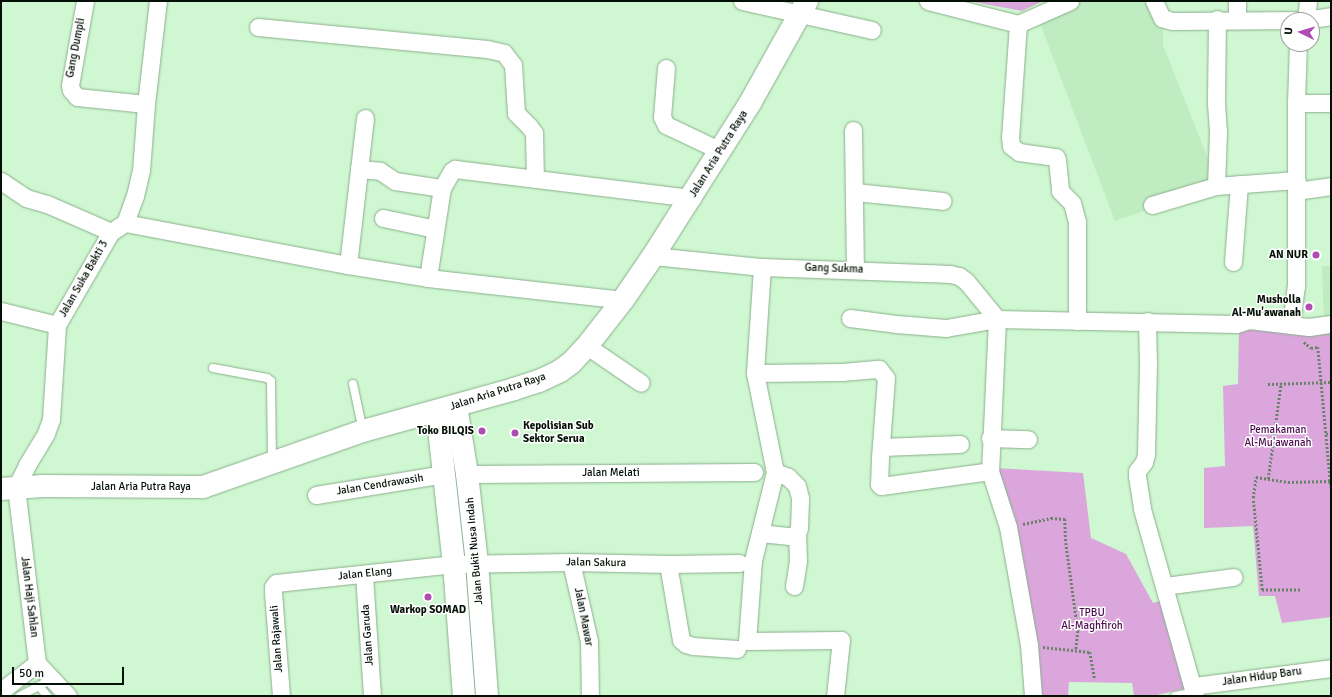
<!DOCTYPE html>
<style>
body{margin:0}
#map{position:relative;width:1332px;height:697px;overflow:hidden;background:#cff7d1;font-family:Signika,sans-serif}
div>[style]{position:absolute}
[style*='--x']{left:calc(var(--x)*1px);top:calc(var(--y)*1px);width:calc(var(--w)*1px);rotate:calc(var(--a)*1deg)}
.built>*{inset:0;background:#bfecc1}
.green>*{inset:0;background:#dba6dc}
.path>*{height:2.5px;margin-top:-1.25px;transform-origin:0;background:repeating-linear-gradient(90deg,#69836a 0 2px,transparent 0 4px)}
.roads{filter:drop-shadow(0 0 1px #8aaf8c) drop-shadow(0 0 1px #8aaf8c)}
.lane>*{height:8px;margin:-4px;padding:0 4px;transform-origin:4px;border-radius:4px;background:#fff}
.street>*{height:17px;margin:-8.5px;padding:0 8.5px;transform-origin:8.5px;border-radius:8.5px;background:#fff}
.secondary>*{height:22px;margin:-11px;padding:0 11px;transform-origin:11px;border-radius:11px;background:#fff}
.dots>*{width:11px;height:11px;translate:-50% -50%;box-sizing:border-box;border:2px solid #fff;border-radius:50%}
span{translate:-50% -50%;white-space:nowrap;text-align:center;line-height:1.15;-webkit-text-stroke:3px #fff;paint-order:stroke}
.street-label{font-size:11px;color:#041005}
.poi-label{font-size:11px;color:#041005;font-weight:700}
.right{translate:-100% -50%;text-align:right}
.left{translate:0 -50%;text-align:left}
.park-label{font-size:11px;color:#4d0d50}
.frame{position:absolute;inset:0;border:2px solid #041005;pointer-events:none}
.north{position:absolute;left:1280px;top:12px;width:40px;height:40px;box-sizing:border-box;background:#fff;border:1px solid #9b9f9b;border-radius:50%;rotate:275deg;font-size:11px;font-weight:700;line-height:16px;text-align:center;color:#041005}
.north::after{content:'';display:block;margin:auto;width:14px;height:18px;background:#af4cb2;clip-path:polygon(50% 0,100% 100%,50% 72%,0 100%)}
.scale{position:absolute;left:12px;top:667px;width:112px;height:18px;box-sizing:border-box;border:2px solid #041005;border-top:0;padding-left:5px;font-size:12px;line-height:14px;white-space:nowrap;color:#041005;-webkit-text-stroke:3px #fff;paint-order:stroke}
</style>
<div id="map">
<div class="built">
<i style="clip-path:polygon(1072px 1px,1154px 1px,1163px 24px,1163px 45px,1218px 184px,1115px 221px,1037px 15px)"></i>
<i style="clip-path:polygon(1322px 266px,1331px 266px,1331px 322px,1324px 322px)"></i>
</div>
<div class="green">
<i style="clip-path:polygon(969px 1px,1043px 1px,1022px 11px)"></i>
<i style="clip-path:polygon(1239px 325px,1331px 327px,1331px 617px,1282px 623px,1275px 596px,1259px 596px,1253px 526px,1204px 528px,1204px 468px,1225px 466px,1223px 386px,1238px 384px)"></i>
<i style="clip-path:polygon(994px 468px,1083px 473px,1091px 538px,1126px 554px,1153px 603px,1164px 600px,1188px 688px,1152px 696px,1134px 696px,1132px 683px,1069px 682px,1068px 696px,1038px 696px)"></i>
</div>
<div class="path">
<i style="--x:1304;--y:342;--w:9;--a:41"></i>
<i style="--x:1311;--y:348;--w:7;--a:-8"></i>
<i style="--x:1318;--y:347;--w:141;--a:84.7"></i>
<i style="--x:1268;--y:384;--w:63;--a:-1.8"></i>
<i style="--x:1326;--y:434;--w:5;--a:0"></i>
<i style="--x:1268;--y:479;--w:97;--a:-82.3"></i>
<i style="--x:1023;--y:524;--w:29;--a:-12"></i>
<i style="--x:1051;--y:518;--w:14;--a:4"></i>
<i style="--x:1065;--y:519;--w:24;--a:88"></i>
<i style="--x:1066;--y:543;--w:89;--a:82.2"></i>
<i style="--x:1078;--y:631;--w:19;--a:96"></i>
<i style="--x:1300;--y:590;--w:38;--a:180"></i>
<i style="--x:1262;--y:590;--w:92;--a:-95.6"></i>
<i style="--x:1253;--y:498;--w:21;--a:-82"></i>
<i style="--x:1256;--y:477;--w:32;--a:9"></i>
<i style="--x:1288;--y:482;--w:42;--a:-1.4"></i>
<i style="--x:1043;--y:647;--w:47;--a:6.1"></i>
<i style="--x:1090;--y:652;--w:28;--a:80"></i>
</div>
<div class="roads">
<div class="lane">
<i style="--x:213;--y:368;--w:55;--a:10.5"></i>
<i style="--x:267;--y:378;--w:5;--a:37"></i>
<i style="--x:271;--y:381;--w:81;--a:89.3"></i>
<i style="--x:353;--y:384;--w:48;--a:78"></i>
<i style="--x:39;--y:686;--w:13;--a:51"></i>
<i style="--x:20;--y:696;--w:36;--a:-28"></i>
<i style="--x:1175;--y:696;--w:19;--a:-12"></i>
</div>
<div class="street">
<i style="--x:85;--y:1;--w:85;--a:100.1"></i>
<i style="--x:70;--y:85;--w:5;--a:79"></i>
<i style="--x:71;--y:90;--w:9;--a:49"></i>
<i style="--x:77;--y:97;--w:69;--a:5.8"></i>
<i style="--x:742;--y:1;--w:133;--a:12.6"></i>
<i style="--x:928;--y:1;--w:93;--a:14.3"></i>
<i style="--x:1154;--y:1;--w:19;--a:65"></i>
<i style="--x:1162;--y:18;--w:10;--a:17"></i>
<i style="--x:1172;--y:21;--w:134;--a:-0.4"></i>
<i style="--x:1306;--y:20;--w:25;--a:-9"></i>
<i style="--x:1237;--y:19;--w:18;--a:-90"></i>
<i style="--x:1306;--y:20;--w:19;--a:-84"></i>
<i style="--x:1018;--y:24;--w:113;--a:94"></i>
<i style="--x:1010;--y:137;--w:9;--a:84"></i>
<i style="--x:1011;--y:146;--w:10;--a:37"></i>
<i style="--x:1019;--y:152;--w:37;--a:8"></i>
<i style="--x:1056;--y:157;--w:3;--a:72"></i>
<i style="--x:1057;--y:160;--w:31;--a:84"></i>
<i style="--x:1060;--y:191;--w:17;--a:45"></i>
<i style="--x:1072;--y:203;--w:20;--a:75"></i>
<i style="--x:1077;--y:222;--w:99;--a:90"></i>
<i style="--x:1018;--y:24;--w:57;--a:-23.9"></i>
<i style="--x:258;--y:27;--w:230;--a:5.5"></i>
<i style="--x:487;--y:49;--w:17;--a:13"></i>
<i style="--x:504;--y:53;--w:15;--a:53"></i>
<i style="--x:513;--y:65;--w:48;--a:86.4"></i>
<i style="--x:516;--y:113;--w:18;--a:45"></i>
<i style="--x:529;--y:126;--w:9;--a:54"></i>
<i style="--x:534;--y:133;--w:46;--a:88.8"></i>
<i style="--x:666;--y:68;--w:49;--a:94.7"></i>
<i style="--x:662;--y:117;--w:9;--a:63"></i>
<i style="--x:666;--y:125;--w:61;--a:25.3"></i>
<i style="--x:1296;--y:103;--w:35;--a:0"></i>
<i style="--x:853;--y:130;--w:140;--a:89.2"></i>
<i style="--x:359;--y:169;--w:21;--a:5"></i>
<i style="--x:380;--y:171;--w:18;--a:34"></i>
<i style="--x:395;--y:181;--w:48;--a:8.5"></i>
<i style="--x:1;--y:181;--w:30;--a:34"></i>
<i style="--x:26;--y:198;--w:22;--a:16"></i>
<i style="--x:47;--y:204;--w:70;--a:23.6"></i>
<i style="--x:1216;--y:186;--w:81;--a:-4.2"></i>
<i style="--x:1296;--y:191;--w:35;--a:-8"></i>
<i style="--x:855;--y:192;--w:88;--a:5.8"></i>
<i style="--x:1152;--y:205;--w:67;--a:-16.5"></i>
<i style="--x:1216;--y:186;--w:54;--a:-87.9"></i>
<i style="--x:1218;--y:132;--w:32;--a:-94"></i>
<i style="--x:1216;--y:100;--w:81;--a:-89.3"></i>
<i style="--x:383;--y:218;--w:53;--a:11.9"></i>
<i style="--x:125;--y:223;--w:227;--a:10.7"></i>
<i style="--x:348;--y:265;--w:81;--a:9.2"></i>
<i style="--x:428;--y:278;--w:196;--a:6.4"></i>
<i style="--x:653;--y:256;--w:110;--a:5.8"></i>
<i style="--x:762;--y:267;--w:188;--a:2.1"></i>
<i style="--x:950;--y:274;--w:9;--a:13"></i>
<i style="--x:959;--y:276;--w:9;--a:36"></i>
<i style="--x:966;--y:281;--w:49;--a:50.8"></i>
<i style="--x:1233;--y:262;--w:78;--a:-85.6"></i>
<i style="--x:348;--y:265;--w:148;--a:-83.4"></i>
<i style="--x:762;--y:267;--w:106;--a:93.8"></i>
<i style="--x:755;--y:373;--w:101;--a:78.6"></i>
<i style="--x:775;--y:472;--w:91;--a:104"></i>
<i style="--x:753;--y:560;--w:81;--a:94.2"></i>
<i style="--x:747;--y:641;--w:94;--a:-0.6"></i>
<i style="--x:841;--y:640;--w:56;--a:96.1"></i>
<i style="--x:428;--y:278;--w:91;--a:-81.2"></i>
<i style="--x:442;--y:188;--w:20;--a:-60"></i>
<i style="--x:452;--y:171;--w:4;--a:-34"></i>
<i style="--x:455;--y:169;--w:239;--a:7"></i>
<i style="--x:1;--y:311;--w:58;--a:14"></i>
<i style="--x:850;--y:318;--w:46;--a:7.4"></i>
<i style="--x:896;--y:324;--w:50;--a:4.6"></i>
<i style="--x:946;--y:328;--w:52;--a:-10"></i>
<i style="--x:997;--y:319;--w:239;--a:1.2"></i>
<i style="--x:1236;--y:324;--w:14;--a:-17"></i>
<i style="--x:1249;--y:320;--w:60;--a:6.7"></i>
<i style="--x:1309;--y:327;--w:22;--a:-8"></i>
<i style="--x:997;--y:319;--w:152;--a:92.6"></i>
<i style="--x:990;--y:471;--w:59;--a:72.2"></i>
<i style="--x:1008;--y:527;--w:120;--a:79.9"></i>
<i style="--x:1029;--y:645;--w:51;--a:85.5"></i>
<i style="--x:1147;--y:321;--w:43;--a:88.7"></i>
<i style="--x:1148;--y:364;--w:90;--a:91.3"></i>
<i style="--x:1146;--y:454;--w:8;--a:104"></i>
<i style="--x:1144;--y:462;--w:11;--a:128"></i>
<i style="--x:1137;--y:471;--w:5;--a:90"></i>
<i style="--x:1137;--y:476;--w:33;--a:81"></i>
<i style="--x:1142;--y:509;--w:194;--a:74.2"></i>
<i style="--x:1291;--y:325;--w:38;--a:-83"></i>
<i style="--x:1296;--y:287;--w:184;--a:-90"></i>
<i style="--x:1296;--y:103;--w:59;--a:-88.1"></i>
<i style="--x:587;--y:346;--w:65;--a:34.4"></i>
<i style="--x:755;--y:373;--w:87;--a:-0.7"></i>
<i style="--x:842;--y:372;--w:37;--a:-5"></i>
<i style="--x:879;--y:369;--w:11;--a:52"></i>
<i style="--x:886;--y:378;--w:79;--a:94.3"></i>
<i style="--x:880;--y:457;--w:27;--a:92"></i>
<i style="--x:879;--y:484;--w:3;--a:45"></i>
<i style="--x:881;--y:486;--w:110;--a:-7.8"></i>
<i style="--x:990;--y:438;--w:38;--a:2"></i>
<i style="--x:881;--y:447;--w:79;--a:-2.2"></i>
<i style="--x:467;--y:474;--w:287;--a:-0.4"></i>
<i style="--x:316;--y:495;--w:130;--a:-9.3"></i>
<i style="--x:760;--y:533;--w:30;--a:6"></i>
<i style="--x:790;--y:536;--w:7;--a:-16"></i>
<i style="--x:797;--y:534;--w:6;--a:-72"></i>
<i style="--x:799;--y:528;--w:30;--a:-88"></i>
<i style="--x:800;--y:498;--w:12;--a:-104"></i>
<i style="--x:797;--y:486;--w:13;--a:-135"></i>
<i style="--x:788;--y:477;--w:14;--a:-159"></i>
<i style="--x:571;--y:562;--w:81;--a:77.2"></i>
<i style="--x:589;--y:641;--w:55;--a:89"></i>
<i style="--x:668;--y:564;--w:77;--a:80.3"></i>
<i style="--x:681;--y:640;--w:6;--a:39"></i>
<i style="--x:686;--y:644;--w:7;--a:16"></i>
<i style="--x:693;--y:646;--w:44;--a:3.9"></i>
<i style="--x:364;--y:575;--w:121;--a:86.2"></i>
<i style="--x:794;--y:586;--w:25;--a:-81"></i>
<i style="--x:798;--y:561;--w:28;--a:-92"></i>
<i style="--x:1164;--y:586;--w:70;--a:-7.4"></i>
<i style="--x:1193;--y:686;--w:139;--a:-7.4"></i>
<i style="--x:1;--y:691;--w:46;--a:-37.9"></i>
<i style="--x:68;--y:696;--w:45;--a:-133.2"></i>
<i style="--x:37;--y:663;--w:177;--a:-96.8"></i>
<i style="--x:16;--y:487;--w:25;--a:-63"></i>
<i style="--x:27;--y:465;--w:37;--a:-59"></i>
<i style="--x:46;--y:433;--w:15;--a:-70"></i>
<i style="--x:51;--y:419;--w:94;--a:-86.3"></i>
<i style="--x:57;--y:325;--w:108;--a:-59.9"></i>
<i style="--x:111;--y:232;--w:17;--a:-33"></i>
<i style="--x:125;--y:223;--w:29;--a:-70"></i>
<i style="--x:135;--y:196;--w:26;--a:-77"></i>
<i style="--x:141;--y:171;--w:67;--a:-85.7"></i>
<i style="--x:146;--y:104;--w:104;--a:-83.4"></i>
<i style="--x:281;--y:696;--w:105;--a:-94.4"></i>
<i style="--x:273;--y:591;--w:4;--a:-90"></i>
<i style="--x:273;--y:587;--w:5;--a:-53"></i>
<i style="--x:276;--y:583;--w:179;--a:-6.1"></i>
<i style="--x:454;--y:564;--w:117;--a:-1"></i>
<i style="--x:571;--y:562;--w:97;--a:1.2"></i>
<i style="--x:668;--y:564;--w:71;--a:-0.8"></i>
</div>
<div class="secondary">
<i style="--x:456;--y:406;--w:69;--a:80.8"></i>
<i style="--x:467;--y:474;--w:90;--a:83.6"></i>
<i style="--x:477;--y:563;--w:133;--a:85.7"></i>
<i style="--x:437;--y:411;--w:154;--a:83.7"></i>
<i style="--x:454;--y:564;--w:132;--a:85.7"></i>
<i style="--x:1;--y:489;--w:42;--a:-4.1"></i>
<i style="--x:43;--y:486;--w:160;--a:0.4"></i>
<i style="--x:203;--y:487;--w:170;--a:-19.3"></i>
<i style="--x:363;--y:431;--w:157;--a:-15.5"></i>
<i style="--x:514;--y:389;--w:26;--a:-18"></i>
<i style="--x:539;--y:381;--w:23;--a:-25"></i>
<i style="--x:560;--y:371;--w:14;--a:-36"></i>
<i style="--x:571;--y:363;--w:23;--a:-47"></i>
<i style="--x:587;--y:346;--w:58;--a:-52"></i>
<i style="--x:623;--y:300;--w:53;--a:-55.7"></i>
<i style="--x:653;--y:256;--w:181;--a:-57.6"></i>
<i style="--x:750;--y:103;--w:117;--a:-60.8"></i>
</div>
</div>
<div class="dots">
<i style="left:1316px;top:255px;background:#af4cb2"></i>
<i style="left:1309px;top:307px;background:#af4cb2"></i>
<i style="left:482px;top:431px;background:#af4cb2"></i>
<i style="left:515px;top:433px;background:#af4cb2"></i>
<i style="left:428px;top:597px;background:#af4cb2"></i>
</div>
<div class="street-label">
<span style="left:76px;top:48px;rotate:-79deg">Gang Dumpli</span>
<span style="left:719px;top:154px;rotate:-58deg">Jalan Aria Putra Raya</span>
<span style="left:834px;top:269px;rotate:2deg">Gang Sukma</span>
<span style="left:84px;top:279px;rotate:-60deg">Jalan Suka Bakti 3</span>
<span style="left:498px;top:392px;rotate:-18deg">Jalan Aria Putra Raya</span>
<span style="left:611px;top:473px">Jalan Melati</span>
<span style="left:380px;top:485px;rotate:-9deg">Jalan Cendrawasih</span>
<span style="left:141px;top:487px">Jalan Aria Putra Raya</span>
<span style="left:475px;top:551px;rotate:-95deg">Jalan Bukit Nusa Indah</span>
<span style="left:596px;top:563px;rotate:1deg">Jalan Sakura</span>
<span style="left:365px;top:574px;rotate:-6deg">Jalan Elang</span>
<span style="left:29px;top:597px;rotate:83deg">Jalan Haji Sahlan</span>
<span style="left:583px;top:617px;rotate:79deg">Jalan Mawar</span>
<span style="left:368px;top:635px;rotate:-94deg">Jalan Garuda</span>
<span style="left:277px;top:639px;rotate:-94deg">Jalan Rajawali</span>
<span style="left:1262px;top:677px;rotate:-8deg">Jalan Hidup Baru</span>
</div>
<div class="poi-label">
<span class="right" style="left:1308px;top:255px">AN NUR</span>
<span class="right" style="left:1301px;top:307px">Musholla<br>Al-Mu'awanah</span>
<span class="left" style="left:523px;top:433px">Kepolisian Sub<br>Sektor Serua</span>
<span class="right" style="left:474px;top:431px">Toko BILQIS</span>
<span style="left:428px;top:610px">Warkop SOMAD</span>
</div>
<div class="park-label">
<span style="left:1278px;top:437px">Pemakaman<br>Al-Mu'awanah</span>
<span style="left:1092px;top:620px">TPBU<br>Al-Maghfiroh</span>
</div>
<div class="frame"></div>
<div class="north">U</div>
<div class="scale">50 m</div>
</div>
